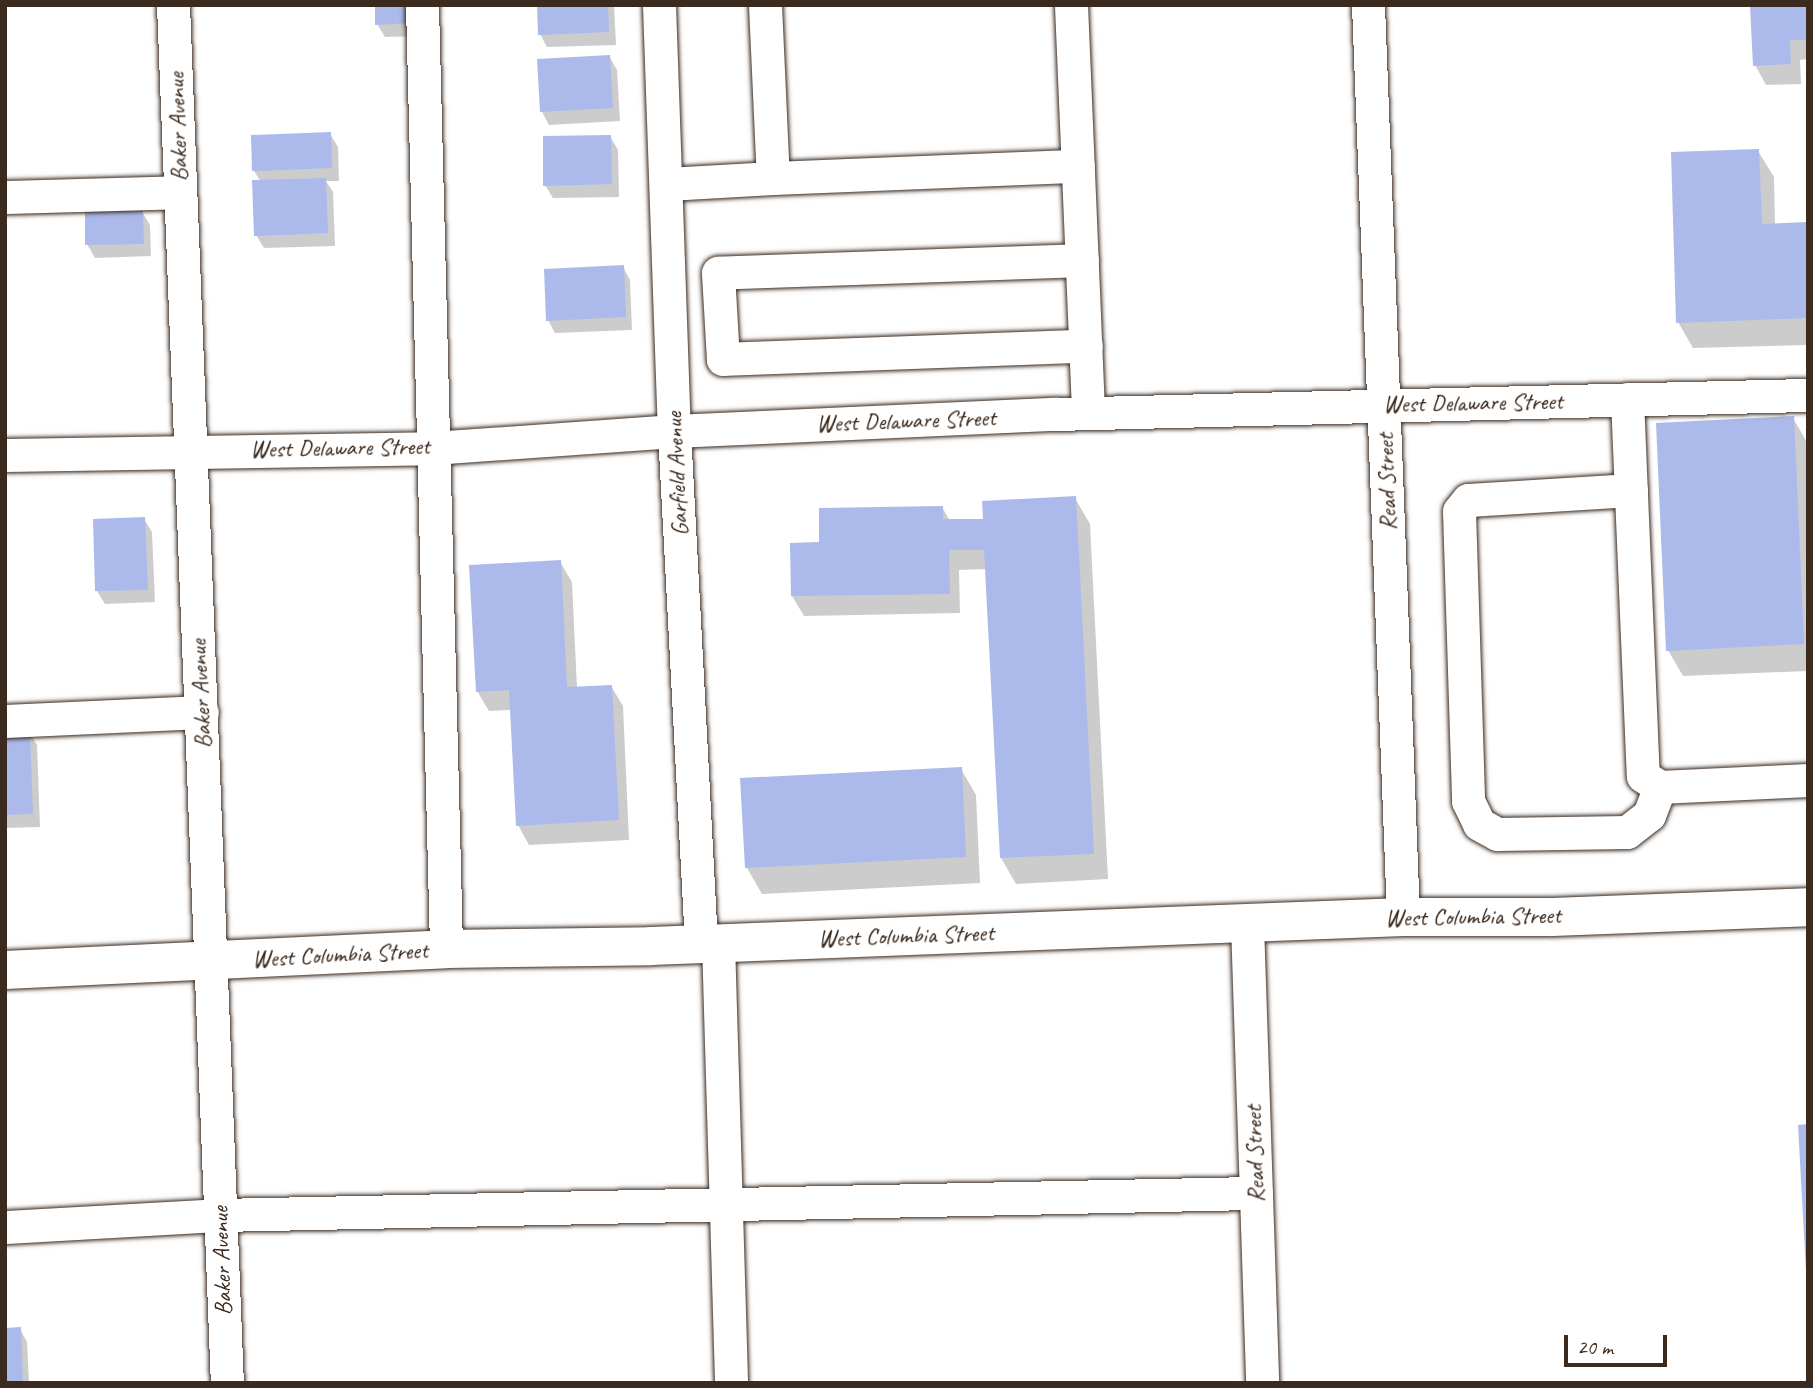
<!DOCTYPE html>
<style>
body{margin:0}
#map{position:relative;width:1813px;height:1388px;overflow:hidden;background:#fff;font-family:Caveat,sans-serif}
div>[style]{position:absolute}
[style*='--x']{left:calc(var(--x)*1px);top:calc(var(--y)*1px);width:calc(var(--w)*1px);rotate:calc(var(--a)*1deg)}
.shadow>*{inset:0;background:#0003}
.building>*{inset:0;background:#abbaea}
.roads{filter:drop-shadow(0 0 2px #3b2a1e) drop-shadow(0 0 2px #3b2a1e)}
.minor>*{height:33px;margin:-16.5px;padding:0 16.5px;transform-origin:16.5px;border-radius:16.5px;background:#fff}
.major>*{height:38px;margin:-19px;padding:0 19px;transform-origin:19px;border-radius:19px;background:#fff}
span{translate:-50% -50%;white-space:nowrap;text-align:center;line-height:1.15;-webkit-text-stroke:5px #fff;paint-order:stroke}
.street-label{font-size:24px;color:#3b2a1e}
.frame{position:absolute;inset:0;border:7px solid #3b2a1e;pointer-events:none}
.scale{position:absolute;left:1564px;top:1335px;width:103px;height:32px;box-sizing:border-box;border:4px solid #3b2a1e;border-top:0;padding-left:9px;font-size:21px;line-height:24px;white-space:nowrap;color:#3b2a1e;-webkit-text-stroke:5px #fff;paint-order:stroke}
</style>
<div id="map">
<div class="shadow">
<i style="clip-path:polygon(417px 5px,418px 36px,385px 37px,377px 24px)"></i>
<i style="clip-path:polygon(539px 5px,614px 5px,616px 45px,547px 47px,540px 34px)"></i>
<i style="clip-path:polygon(1808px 5px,1808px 59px,1800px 60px,1801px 84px,1766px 85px,1755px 65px)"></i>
<i style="clip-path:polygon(609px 56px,617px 70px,620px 121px,549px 125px,542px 112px)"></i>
<i style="clip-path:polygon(330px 134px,338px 147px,339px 181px,326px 181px,333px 192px,335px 246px,264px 248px,256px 235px,261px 182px,254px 171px)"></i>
<i style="clip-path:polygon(610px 136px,618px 150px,619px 197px,553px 198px,545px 185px)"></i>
<i style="clip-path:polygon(1758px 151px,1774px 177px,1775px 225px,1808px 224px,1808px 345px,1693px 348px,1678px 322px)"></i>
<i style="clip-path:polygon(142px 212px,150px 225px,151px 256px,95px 258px,87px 244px)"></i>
<i style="clip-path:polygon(623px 267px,630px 280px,632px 330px,555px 333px,548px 320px)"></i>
<i style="clip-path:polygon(1793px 418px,1808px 444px,1808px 671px,1683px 676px,1668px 650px)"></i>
<i style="clip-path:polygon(1075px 498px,1090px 524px,1108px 879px,1016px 884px,1001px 858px,987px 569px,959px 570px,960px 613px,804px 616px,792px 596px,821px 544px,942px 507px,950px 521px,985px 521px)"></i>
<i style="clip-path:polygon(144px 519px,152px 532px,155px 602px,105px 604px,97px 591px)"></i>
<i style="clip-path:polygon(560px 562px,572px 582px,577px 688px,611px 686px,623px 706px,629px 840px,529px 845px,518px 825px,512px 710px,489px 711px,477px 691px)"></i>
<i style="clip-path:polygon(29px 732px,37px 745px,40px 827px,5px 828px,5px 733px)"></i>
<i style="clip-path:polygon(961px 769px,976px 795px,980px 883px,762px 894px,747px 868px)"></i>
<i style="clip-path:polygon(20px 1329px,27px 1342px,29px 1383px,5px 1383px)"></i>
</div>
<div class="building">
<i style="clip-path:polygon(375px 5px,411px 5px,412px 23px,375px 25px)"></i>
<i style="clip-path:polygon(537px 5px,608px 5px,609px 32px,538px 35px)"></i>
<i style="clip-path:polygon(1750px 5px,1808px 5px,1808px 40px,1790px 40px,1791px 64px,1753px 66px)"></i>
<i style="clip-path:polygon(610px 55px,613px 108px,540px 112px,537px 59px)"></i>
<i style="clip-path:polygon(331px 132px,332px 168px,252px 171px,251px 135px)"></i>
<i style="clip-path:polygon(611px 135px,612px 184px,543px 186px,543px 136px)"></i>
<i style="clip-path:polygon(1759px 149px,1762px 224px,1808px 222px,1808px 318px,1676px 323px,1671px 152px)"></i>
<i style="clip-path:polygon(326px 178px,328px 233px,254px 236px,252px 180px)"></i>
<i style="clip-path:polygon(143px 210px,144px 244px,85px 245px,85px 211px)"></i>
<i style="clip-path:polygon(624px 265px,626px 317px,546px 321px,544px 269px)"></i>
<i style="clip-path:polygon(1794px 416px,1804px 644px,1666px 651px,1656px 423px)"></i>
<i style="clip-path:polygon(1076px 496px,1094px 854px,1000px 858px,984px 550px,949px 550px,950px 594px,791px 596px,790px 543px,819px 542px,819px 508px,943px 506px,943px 519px,983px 519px,982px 501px)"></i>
<i style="clip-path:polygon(145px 517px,148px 590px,95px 591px,93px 519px)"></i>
<i style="clip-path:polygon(561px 560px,567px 687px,612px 685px,619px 820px,516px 826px,509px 690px,476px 692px,469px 565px)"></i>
<i style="clip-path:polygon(5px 731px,30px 731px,33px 814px,5px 815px)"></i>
<i style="clip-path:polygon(962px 767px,966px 857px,745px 868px,740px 778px)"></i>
<i style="clip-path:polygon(1808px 1124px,1808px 1272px,1806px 1272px,1798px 1125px)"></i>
<i style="clip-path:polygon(21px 1327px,23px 1383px,5px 1383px,5px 1328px)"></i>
</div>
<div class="roads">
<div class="minor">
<i style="--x:173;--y:5;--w:1379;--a:87.76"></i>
<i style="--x:422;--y:5;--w:944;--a:88.54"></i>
<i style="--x:659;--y:5;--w:426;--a:88"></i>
<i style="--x:674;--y:431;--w:512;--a:86.98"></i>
<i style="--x:765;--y:5;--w:173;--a:87.4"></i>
<i style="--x:773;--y:178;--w:305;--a:-2.3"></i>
<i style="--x:1071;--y:5;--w:408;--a:87.6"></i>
<i style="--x:1368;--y:5;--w:913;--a:87.8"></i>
<i style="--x:667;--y:184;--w:106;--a:-3.2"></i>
<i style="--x:5;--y:197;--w:175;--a:-1.6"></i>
<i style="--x:1082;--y:260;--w:364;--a:178"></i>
<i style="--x:718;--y:273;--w:86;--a:86.7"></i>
<i style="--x:723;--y:359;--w:363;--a:-2.1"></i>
<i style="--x:1627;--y:399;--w:377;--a:87.6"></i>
<i style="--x:1643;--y:776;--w:20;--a:33"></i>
<i style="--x:1660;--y:787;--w:148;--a:-2.7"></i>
<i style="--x:5;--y:455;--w:427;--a:-0.9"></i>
<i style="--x:432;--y:448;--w:243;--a:-4"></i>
<i style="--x:674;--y:431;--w:381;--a:-2.6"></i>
<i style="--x:1055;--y:414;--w:753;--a:-1.45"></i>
<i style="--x:1631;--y:490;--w:163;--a:176.5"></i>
<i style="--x:1468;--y:500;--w:14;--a:129"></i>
<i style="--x:1459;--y:511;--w:290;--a:88.2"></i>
<i style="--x:1468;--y:801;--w:25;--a:64"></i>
<i style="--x:1479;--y:824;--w:21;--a:29"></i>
<i style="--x:1497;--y:834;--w:130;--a:-0.9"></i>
<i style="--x:1627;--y:832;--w:28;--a:-38"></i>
<i style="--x:1649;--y:815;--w:30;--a:-69"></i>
<i style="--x:5;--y:721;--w:197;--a:-2.6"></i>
<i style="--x:1247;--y:924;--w:459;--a:88.1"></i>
<i style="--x:718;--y:942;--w:441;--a:88.3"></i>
<i style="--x:5;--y:1227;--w:214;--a:-3.2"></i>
<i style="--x:219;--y:1215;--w:1037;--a:-1.22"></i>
</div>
<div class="major">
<i style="--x:5;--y:970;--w:441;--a:-2.7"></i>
<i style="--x:446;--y:949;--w:205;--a:-0.8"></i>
<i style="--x:651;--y:946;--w:753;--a:-2.21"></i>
<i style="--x:1403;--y:917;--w:149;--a:0"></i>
<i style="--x:1552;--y:917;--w:256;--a:-2.2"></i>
</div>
</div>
<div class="street-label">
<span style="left:178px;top:127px;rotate:-92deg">Baker Avenue</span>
<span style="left:1473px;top:403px;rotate:-1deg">West Delaware Street</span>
<span style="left:906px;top:421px;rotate:-2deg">West Delaware Street</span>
<span style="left:340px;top:448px;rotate:-1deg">West Delaware Street</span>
<span style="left:677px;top:474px;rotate:-93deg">Garfield Avenue</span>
<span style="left:1387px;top:482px;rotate:-92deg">Read Street</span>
<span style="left:201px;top:694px;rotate:-93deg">Baker Avenue</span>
<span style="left:1473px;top:917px;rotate:-1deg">West Columbia Street</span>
<span style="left:906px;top:936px;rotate:-2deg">West Columbia Street</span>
<span style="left:340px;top:955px;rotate:-3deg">West Columbia Street</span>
<span style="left:1255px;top:1154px;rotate:-92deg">Read Street</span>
<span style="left:222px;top:1261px;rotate:-92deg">Baker Avenue</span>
</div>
<div class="frame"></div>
<div class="scale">20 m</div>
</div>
